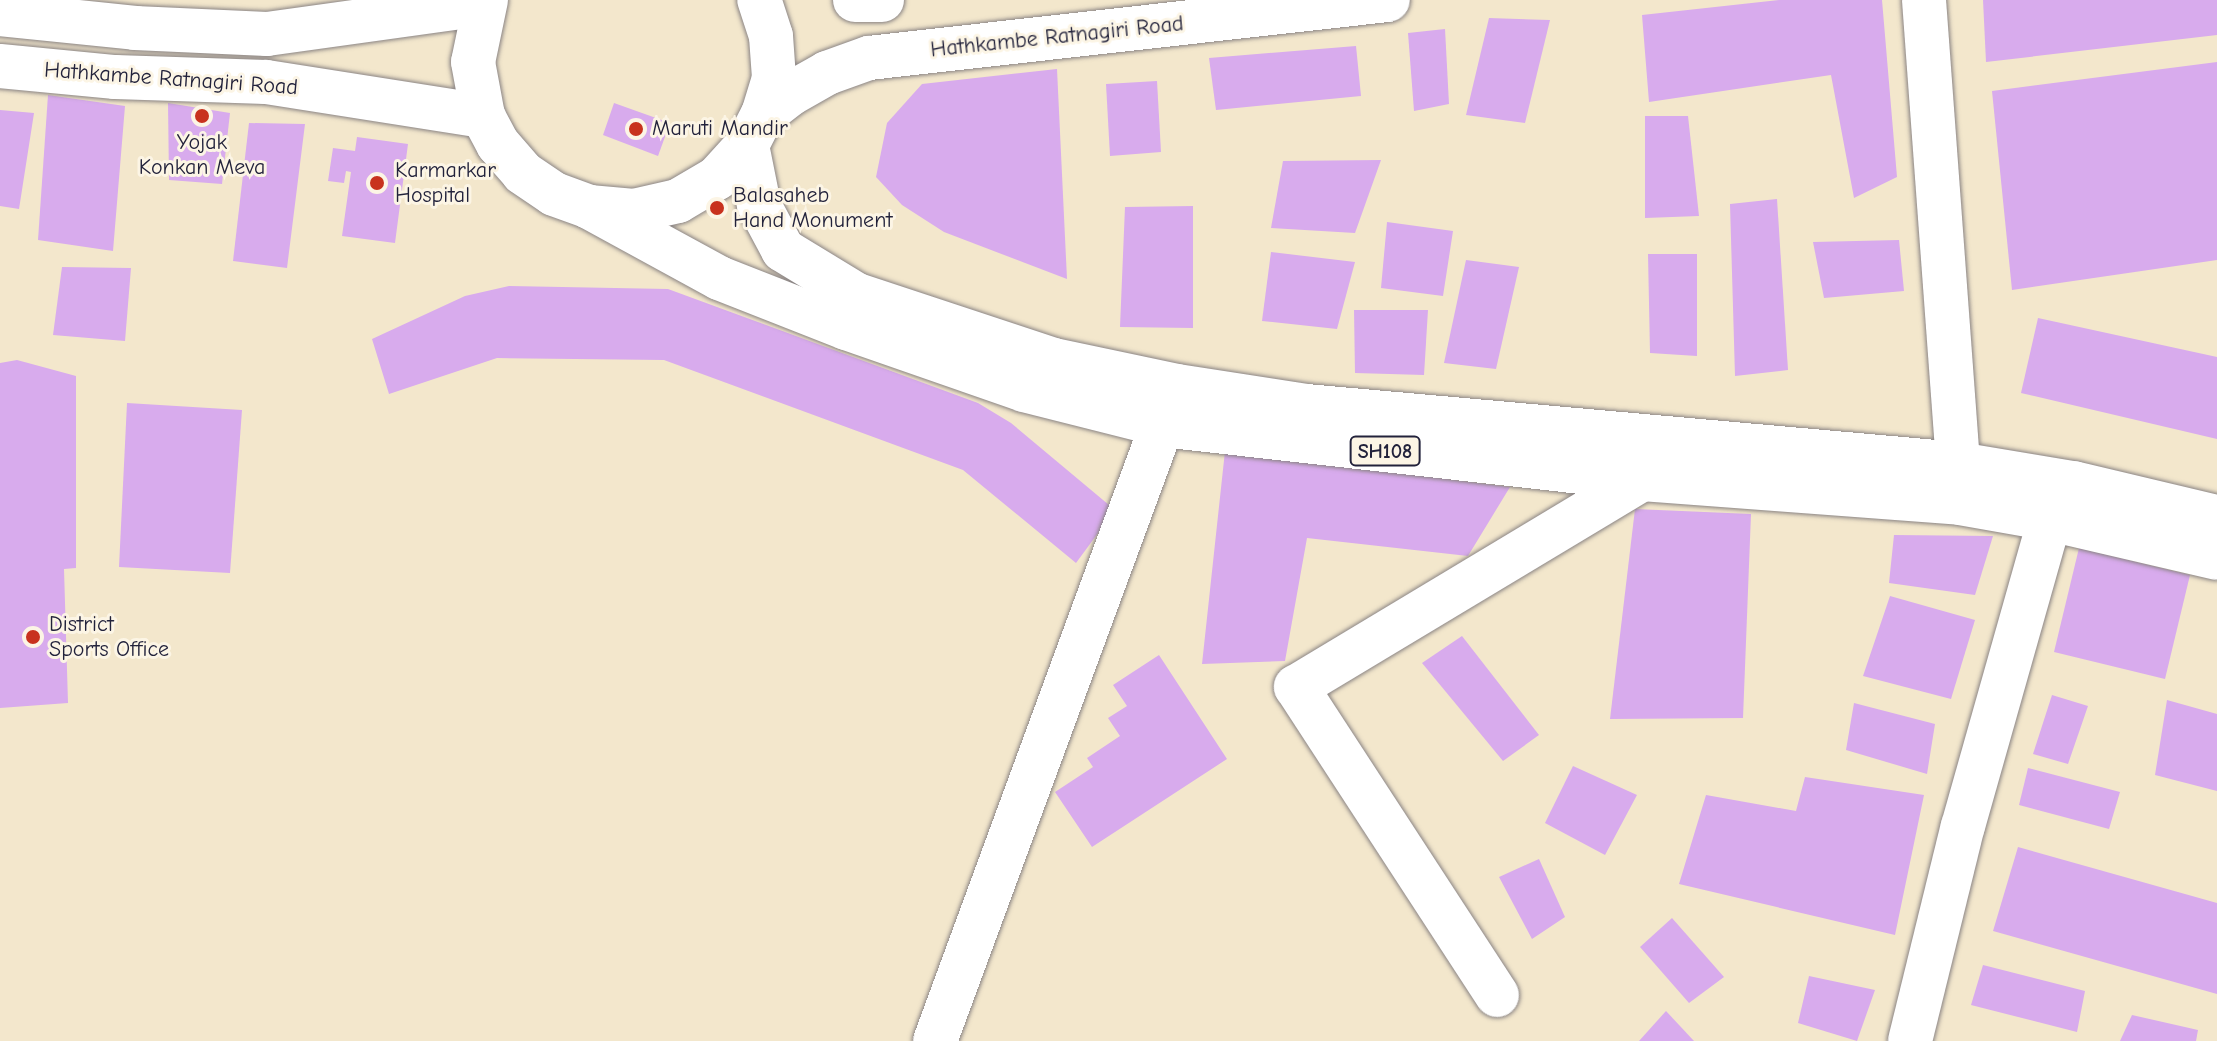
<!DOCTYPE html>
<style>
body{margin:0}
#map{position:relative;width:2217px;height:1041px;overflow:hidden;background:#f3e7cc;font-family:"Comic Neue",sans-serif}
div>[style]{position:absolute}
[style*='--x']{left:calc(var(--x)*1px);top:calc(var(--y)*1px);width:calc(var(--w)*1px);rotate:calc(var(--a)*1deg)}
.building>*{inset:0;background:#d8abed}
.roads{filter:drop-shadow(0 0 2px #8a8484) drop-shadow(0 0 2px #8a8484)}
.minor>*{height:44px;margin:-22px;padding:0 22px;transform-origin:22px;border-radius:22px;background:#fff}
.major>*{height:44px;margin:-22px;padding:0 22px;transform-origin:22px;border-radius:22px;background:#fff}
.dots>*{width:22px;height:22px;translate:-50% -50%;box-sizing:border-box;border:4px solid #fcf5e5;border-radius:50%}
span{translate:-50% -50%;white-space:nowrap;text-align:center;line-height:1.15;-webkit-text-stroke:6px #fcf5e5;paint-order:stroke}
.shield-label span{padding:2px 6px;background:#fcf5e5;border:2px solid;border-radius:6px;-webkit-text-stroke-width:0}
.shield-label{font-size:20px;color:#22223b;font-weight:700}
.street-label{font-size:22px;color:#22223b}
.poi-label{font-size:22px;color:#22223b}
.left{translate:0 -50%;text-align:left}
</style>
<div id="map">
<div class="building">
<i style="clip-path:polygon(1779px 0,1882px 0,1897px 177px,1854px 198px,1831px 75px,1649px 102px,1642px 15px)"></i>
<i style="clip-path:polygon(1983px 0,2217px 0,2217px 35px,1986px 62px)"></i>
<i style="clip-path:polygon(1489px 18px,1550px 20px,1525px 123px,1466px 115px)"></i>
<i style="clip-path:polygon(1445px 29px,1449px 104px,1414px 111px,1408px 33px)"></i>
<i style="clip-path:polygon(1356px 46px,1361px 96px,1216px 110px,1209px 58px)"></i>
<i style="clip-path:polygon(2217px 62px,2217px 260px,2012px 290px,1992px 91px)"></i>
<i style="clip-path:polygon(1057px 69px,1067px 279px,944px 232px,902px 205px,876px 177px,887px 123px,922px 84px)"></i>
<i style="clip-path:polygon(1157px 81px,1161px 152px,1110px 156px,1106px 84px)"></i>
<i style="clip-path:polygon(48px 95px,125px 106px,113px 251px,38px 240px)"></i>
<i style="clip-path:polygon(168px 103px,230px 113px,222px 184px,169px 180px)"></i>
<i style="clip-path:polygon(614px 103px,670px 123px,658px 156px,603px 135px)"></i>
<i style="clip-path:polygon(0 110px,34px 113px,19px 209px,0 206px)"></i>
<i style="clip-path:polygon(1645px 116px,1688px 116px,1699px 216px,1645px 218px)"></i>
<i style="clip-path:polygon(249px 123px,305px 124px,287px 268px,233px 261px)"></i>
<i style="clip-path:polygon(357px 137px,408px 144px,395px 243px,342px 236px,351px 172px,346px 171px,344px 183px,328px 181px,333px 148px,355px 151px)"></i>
<i style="clip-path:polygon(1381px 160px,1355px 233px,1271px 228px,1283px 161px)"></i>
<i style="clip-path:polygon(1777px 199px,1788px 370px,1735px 376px,1730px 204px)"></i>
<i style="clip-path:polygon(1193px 206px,1193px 328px,1120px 327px,1125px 207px)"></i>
<i style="clip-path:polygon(1387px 222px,1453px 231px,1443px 296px,1381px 288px)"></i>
<i style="clip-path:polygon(1899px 240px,1904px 291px,1824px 298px,1813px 242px)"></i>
<i style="clip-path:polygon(1271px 252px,1355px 262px,1337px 329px,1262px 321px)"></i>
<i style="clip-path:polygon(1648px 254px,1697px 254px,1697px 356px,1650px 353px)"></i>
<i style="clip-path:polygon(1466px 260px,1519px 267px,1496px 369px,1444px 363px)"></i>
<i style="clip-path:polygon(62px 267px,131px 268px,125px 341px,53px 335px)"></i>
<i style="clip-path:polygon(509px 286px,668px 289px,978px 403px,1011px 423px,1115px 510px,1076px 563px,963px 470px,664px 360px,497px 358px,389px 394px,372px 339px,465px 296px)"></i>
<i style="clip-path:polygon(1354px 310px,1428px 310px,1424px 375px,1355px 373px)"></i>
<i style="clip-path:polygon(2038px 318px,2217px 357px,2217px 439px,2021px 393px)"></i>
<i style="clip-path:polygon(17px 360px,76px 376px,76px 568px,64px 569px,68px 703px,0 708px,0 363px)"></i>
<i style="clip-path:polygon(127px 403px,242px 410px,230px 573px,119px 567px)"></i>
<i style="clip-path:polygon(1225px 451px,1510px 487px,1468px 556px,1307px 538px,1285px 661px,1202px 664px)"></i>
<i style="clip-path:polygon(1635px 509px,1751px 514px,1743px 718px,1610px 719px)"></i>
<i style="clip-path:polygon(1894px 535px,1993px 536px,1975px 595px,1889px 583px)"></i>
<i style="clip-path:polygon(2079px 548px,2190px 575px,2165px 679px,2054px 652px)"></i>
<i style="clip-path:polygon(1890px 596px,1975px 620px,1951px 699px,1863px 676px)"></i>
<i style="clip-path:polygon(1462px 636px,1539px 735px,1503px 761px,1422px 663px)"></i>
<i style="clip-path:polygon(1159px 655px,1227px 759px,1092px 847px,1055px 792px,1093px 767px,1087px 758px,1120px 736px,1108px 718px,1127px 706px,1113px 685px)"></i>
<i style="clip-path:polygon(2052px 695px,2088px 706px,2068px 764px,2033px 754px)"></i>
<i style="clip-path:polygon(2167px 700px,2217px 714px,2217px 791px,2155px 775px)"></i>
<i style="clip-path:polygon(1854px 703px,1935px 724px,1927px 774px,1846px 750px)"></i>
<i style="clip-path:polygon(1573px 766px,1637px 795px,1605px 855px,1545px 823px)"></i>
<i style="clip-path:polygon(2028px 768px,2120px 792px,2109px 829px,2019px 805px)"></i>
<i style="clip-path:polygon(1805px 777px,1924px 795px,1895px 935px,1679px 884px,1706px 795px,1796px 811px)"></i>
<i style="clip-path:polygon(2018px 847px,2217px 903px,2217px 994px,1993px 931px)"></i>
<i style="clip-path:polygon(1539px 859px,1565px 917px,1532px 939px,1499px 877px)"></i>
<i style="clip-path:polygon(1672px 918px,1724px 977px,1689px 1003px,1640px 947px)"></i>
<i style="clip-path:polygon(1983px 965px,2085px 991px,2077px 1032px,1971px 1005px)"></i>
<i style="clip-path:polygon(1809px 976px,1875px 990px,1857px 1041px,1798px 1023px)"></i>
<i style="clip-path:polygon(1666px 1011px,1694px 1041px,1639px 1041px)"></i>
<i style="clip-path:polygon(2132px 1015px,2198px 1030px,2196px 1041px,2120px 1041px)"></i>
</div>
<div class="roads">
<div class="minor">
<i style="--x:1924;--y:0;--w:465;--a:85.8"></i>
<i style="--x:1497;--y:995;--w:368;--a:-123.1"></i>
<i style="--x:1296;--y:687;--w:404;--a:-31"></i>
<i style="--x:935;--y:1041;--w:656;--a:-69.77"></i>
<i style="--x:1910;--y:1041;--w:221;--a:-76.2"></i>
<i style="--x:1963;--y:826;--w:319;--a:-74.2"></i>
</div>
<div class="major">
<i style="--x:486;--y:0;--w:63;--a:101.8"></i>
<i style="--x:473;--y:62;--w:55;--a:79.5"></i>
<i style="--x:483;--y:116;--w:32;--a:62"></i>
<i style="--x:498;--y:144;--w:38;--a:49"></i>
<i style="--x:523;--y:173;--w:37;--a:34"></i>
<i style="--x:554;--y:194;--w:37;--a:20"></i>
<i style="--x:589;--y:207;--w:45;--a:5.1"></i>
<i style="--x:634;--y:211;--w:45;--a:-12.8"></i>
<i style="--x:678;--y:201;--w:45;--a:-30.5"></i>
<i style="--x:717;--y:178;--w:45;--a:-47.7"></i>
<i style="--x:747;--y:145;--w:38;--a:-63"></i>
<i style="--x:764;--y:111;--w:34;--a:-73"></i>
<i style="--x:774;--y:78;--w:42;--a:-94.1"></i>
<i style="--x:771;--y:36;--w:38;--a:-108"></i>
<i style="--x:855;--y:0;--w:27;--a:0"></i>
<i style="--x:0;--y:14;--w:136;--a:5.9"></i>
<i style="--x:135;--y:28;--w:132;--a:2.6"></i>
<i style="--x:267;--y:34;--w:218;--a:-7.9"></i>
<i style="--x:0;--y:66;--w:116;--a:5.5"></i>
<i style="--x:115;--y:77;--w:151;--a:1.9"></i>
<i style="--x:266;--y:82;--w:220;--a:8.9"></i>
<i style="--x:762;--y:116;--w:36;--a:-38"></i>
<i style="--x:790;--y:94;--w:43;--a:-29.6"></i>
<i style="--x:827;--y:73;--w:45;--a:-19.7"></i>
<i style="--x:869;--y:58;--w:522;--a:-6.38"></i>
<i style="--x:747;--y:145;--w:61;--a:78.7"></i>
<i style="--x:759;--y:205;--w:51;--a:61.9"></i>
<i style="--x:783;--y:250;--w:87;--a:31.3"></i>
<i style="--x:857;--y:295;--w:207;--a:18.3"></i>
<i style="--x:1054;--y:360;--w:126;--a:11.9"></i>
<i style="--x:1177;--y:386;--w:131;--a:8.8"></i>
<i style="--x:1306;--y:406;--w:655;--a:5.08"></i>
<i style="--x:1958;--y:464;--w:117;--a:9.4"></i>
<i style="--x:2073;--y:483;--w:148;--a:13.3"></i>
<i style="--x:589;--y:207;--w:148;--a:28.6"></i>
<i style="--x:719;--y:278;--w:136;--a:21.5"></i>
<i style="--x:846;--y:328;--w:188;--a:19.2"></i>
<i style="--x:1024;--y:390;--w:142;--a:14.2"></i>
<i style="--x:1162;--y:425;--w:483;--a:6.4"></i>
<i style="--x:1642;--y:479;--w:319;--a:4.3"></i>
<i style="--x:1960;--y:503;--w:91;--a:10.1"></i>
<i style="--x:2050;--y:519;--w:171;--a:13.1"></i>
</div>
</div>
<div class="dots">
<i style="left:202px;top:116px;background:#c8321e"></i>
<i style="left:636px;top:129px;background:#c8321e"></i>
<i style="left:377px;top:183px;background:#c8321e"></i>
<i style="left:717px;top:208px;background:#c8321e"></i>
<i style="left:33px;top:637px;background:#c8321e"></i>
</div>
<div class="shield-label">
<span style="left:1385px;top:451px">SH108</span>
</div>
<div class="street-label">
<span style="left:1057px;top:37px;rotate:-6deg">Hathkambe Ratnagiri Road</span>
<span style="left:171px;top:79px;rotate:4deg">Hathkambe Ratnagiri Road</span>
</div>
<div class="poi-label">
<span class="left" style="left:652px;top:129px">Maruti Mandir</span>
<span style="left:202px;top:155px">Yojak<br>Konkan Meva</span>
<span class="left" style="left:395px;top:183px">Karmarkar<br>Hospital</span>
<span class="left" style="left:733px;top:208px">Balasaheb<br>Hand Monument</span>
<span class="left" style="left:49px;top:637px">District<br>Sports Office</span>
</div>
</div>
